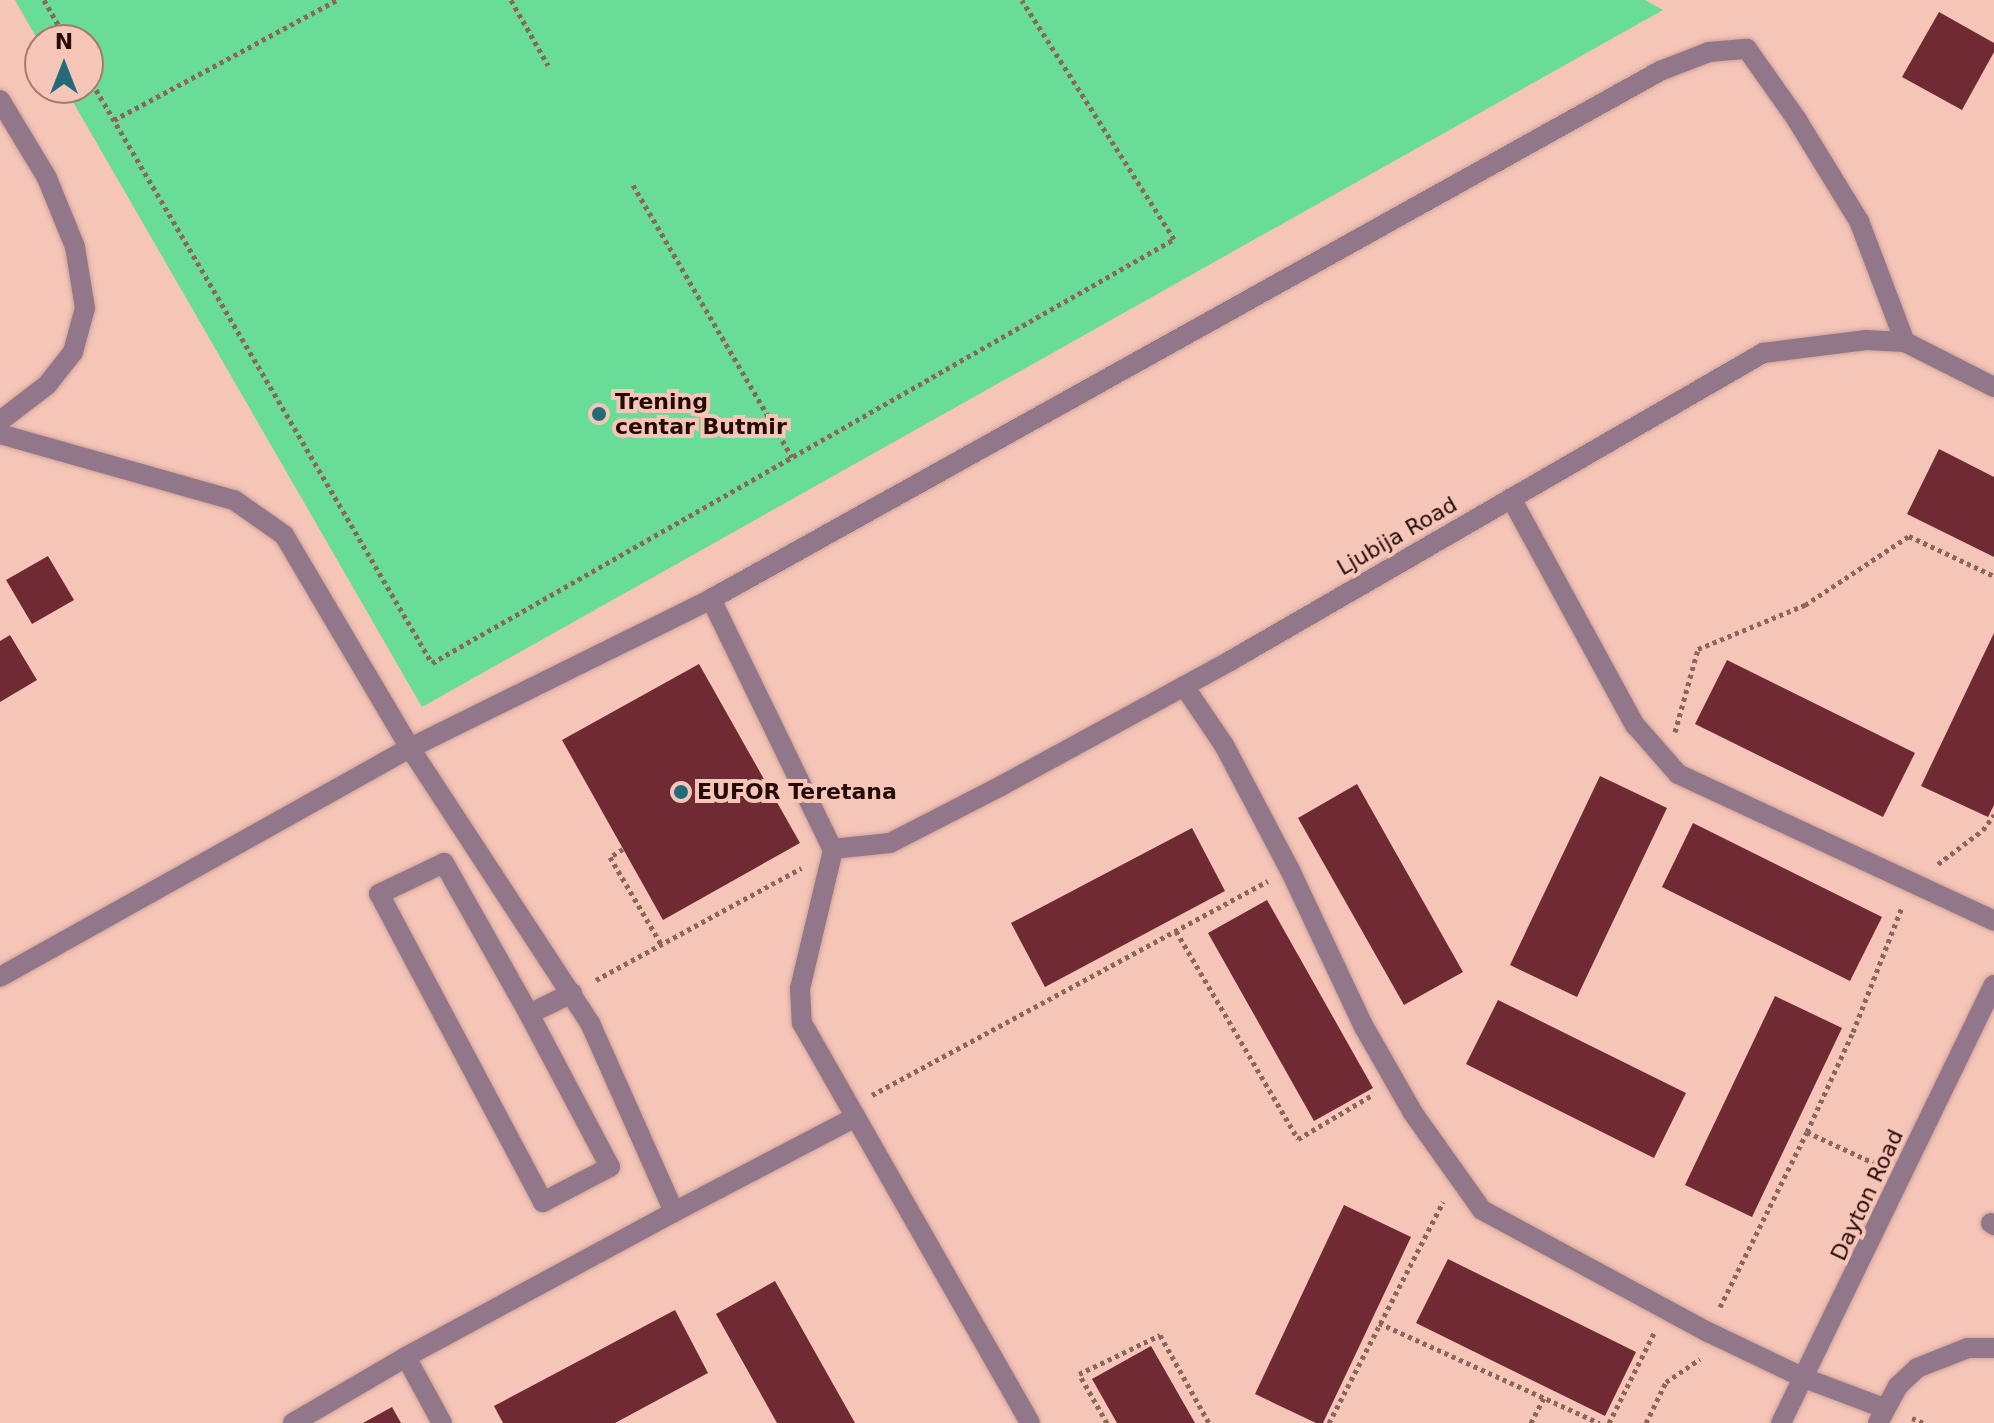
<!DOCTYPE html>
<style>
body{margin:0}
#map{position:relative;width:1994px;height:1423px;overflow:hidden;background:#f5c5b8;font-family:"DejaVu Sans",sans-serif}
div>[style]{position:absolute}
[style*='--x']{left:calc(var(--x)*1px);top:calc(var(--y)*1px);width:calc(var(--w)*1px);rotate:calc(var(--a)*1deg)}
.green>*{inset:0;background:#69dc97}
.building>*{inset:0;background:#6f2a33}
.path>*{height:5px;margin-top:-2.5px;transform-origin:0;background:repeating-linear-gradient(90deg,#8c665d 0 4px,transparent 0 8px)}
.roads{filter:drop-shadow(0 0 2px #d0a398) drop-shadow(0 0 2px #d0a398)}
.minor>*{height:20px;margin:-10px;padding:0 10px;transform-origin:10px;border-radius:10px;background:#92778b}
.dots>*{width:22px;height:22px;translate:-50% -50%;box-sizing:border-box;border:4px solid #f5c5b8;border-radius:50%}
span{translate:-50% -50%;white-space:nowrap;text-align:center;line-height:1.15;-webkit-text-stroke:8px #f5c5b8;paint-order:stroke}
.poi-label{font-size:22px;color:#260a05;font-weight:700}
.left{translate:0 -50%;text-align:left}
.street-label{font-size:22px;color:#260a05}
.north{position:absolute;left:24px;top:24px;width:80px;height:80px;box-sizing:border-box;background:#f5c5b8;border:2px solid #a27a70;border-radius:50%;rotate:0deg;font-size:22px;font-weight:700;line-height:32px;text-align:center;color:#260a05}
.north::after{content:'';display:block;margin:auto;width:28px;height:36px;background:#246a79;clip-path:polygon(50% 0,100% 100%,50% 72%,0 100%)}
</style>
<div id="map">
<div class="green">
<i style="clip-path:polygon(15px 0,1645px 0,1663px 10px,422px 707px,65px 88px,88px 88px,88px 40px,40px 40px,40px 44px)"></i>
</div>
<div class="building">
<i style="clip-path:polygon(1939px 12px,1994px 43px,1994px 52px,1962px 110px,1902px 77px)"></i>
<i style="clip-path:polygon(1939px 449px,1994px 477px,1994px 557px,1907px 514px)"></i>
<i style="clip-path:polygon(48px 556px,74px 600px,32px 624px,6px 580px)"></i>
<i style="clip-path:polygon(1994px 633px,1994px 805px,1988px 817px,1921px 786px)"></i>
<i style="clip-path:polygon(10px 635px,37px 680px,0 702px,0 641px)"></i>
<i style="clip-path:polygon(1727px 660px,1915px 753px,1883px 817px,1695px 724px)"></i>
<i style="clip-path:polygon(699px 664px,800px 843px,663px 920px,562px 740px)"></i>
<i style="clip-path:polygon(1600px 776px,1667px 808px,1577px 997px,1510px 965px)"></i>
<i style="clip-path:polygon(1357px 784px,1463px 972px,1404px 1005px,1298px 818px)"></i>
<i style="clip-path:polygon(1693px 823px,1882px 917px,1850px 981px,1662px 887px)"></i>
<i style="clip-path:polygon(1192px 828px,1225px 891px,1045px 987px,1011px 923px)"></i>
<i style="clip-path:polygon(1267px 900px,1373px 1088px,1314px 1121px,1208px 933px)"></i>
<i style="clip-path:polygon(1775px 996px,1842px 1028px,1752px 1217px,1685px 1185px)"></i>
<i style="clip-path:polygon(1498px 1000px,1686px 1093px,1654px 1158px,1466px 1064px)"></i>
<i style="clip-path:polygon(1344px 1205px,1411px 1237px,1323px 1423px,1316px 1423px,1255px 1394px)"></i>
<i style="clip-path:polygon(1448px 1259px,1636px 1352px,1605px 1416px,1416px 1323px)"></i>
<i style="clip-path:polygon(775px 1281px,855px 1423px,777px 1423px,716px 1314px)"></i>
<i style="clip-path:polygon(675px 1310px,708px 1373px,615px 1423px,503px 1423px,494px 1406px)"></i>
<i style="clip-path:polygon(1151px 1346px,1195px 1423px,1117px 1423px,1092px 1379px)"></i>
<i style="clip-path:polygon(392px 1407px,401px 1423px,363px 1423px)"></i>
</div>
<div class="path">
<i style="--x:44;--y:0;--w:46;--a:60.1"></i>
<i style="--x:511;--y:0;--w:75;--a:60.4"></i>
<i style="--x:88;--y:76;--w:680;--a:59.63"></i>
<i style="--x:432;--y:663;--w:855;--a:-29.74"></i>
<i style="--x:1174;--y:239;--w:283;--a:-122.5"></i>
<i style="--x:114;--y:120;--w:253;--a:-28.3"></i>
<i style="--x:633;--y:185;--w:315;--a:59.7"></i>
<i style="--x:1675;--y:732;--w:86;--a:-74.5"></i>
<i style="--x:1698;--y:649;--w:116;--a:-22.4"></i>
<i style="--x:1805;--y:605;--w:125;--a:-33.6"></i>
<i style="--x:1909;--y:536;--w:94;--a:25.2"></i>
<i style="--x:623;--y:849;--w:15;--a:148"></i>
<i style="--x:610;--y:857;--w:101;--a:59.6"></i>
<i style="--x:1938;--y:864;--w:56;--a:-37.1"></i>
<i style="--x:1983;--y:830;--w:19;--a:-54"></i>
<i style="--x:1176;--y:931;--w:241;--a:59.6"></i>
<i style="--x:1298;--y:1139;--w:88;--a:-30.6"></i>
<i style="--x:596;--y:980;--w:234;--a:-28.6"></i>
<i style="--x:872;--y:1095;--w:450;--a:-28.4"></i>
<i style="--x:1807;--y:1132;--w:110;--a:-65.3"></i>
<i style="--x:1853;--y:1032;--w:134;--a:-68.6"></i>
<i style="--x:1720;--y:1307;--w:195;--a:-63.6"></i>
<i style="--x:1807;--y:1132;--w:78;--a:24.9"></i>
<i style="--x:1379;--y:1323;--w:242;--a:24.4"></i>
<i style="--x:1912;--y:1418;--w:12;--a:24"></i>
<i style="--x:1107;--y:1423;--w:56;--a:-119.7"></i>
<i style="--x:1079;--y:1374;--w:90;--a:-25.7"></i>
<i style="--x:1160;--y:1335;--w:101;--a:60.9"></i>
<i style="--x:1329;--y:1423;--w:249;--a:-62.7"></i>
<i style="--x:1531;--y:1423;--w:28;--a:-63"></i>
<i style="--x:1609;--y:1423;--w:103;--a:-63.4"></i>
<i style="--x:1646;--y:1423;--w:46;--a:-64"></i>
<i style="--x:1666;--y:1382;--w:41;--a:-34.1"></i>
</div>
<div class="roads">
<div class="minor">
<i style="--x:0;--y:100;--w:91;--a:58.9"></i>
<i style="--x:47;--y:178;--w:74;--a:67.9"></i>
<i style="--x:75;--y:247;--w:62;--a:80.7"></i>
<i style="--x:85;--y:308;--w:46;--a:105.3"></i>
<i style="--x:73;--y:352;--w:42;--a:128.2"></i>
<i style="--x:47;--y:385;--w:59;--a:142.5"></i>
<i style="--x:0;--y:434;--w:243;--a:15.8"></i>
<i style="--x:234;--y:500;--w:61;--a:35"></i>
<i style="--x:284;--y:535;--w:247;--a:59.4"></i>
<i style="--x:410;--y:748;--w:329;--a:56.8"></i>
<i style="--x:590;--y:1023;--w:207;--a:66"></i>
<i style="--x:674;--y:1212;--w:305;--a:151.6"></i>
<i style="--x:406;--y:1357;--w:75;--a:61.4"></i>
<i style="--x:1511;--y:498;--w:259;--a:61.4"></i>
<i style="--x:1635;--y:725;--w:65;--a:48.7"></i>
<i style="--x:1678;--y:774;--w:349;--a:24.9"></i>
<i style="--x:711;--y:599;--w:279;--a:64.1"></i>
<i style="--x:833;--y:850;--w:143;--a:103.4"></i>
<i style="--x:800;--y:989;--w:34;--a:87"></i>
<i style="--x:802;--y:1023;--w:460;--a:60.3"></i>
<i style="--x:1184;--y:686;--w:71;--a:55.9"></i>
<i style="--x:1224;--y:745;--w:141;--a:62.2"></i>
<i style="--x:1290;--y:870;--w:174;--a:64.8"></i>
<i style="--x:1364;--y:1027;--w:99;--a:60.3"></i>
<i style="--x:1413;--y:1113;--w:119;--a:54.6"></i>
<i style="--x:1482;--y:1210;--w:257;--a:28.4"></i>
<i style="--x:1708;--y:1332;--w:106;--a:25.6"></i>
<i style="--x:1804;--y:1378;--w:85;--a:20.6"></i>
<i style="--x:832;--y:849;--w:58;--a:-5.9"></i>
<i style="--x:890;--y:843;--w:125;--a:-27.2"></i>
<i style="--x:1001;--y:786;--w:261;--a:-28.6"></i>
<i style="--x:1230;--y:661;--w:616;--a:-30.02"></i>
<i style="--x:1763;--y:353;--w:104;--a:-7.2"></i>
<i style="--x:1866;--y:340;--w:39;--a:3"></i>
<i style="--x:1905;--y:342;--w:100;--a:26.8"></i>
<i style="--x:0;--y:977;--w:470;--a:-29.2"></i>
<i style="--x:410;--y:748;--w:336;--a:-26.3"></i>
<i style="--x:711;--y:599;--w:1086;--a:-29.09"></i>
<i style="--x:1660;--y:71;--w:53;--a:-21.2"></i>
<i style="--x:1709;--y:52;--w:38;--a:-5"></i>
<i style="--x:1747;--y:49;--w:87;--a:54.8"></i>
<i style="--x:1797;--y:120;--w:119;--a:58.5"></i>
<i style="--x:1859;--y:221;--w:129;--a:69.2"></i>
<i style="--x:529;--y:1014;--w:173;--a:62.1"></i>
<i style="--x:610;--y:1167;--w:76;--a:152.4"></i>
<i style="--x:543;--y:1202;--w:349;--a:-118"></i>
<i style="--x:379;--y:894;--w:72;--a:-25.5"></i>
<i style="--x:444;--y:863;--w:173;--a:60.6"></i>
<i style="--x:529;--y:1014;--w:48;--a:-26"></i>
<i style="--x:674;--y:1212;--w:205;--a:-27.6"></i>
<i style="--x:1991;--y:1223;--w:4;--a:34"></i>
<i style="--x:293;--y:1423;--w:131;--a:-30.3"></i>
<i style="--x:1781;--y:1423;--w:487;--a:-64.1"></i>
<i style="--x:1878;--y:1423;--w:42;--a:-61.6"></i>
<i style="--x:1898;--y:1386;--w:26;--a:-43"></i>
<i style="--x:1917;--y:1368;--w:55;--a:-21.4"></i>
<i style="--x:1968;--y:1348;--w:26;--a:0"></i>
</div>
</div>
<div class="dots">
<i style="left:599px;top:414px;background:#246a79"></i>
<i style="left:681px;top:792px;background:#246a79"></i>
</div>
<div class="poi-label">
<span class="left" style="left:615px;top:414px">Trening<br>centar Butmir</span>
<span class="left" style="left:697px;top:792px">EUFOR Teretana</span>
</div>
<div class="street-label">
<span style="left:1397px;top:536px;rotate:-30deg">Ljubija Road</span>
<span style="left:1867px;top:1195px;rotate:-65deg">Dayton Road</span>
</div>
<div class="north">N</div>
</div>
